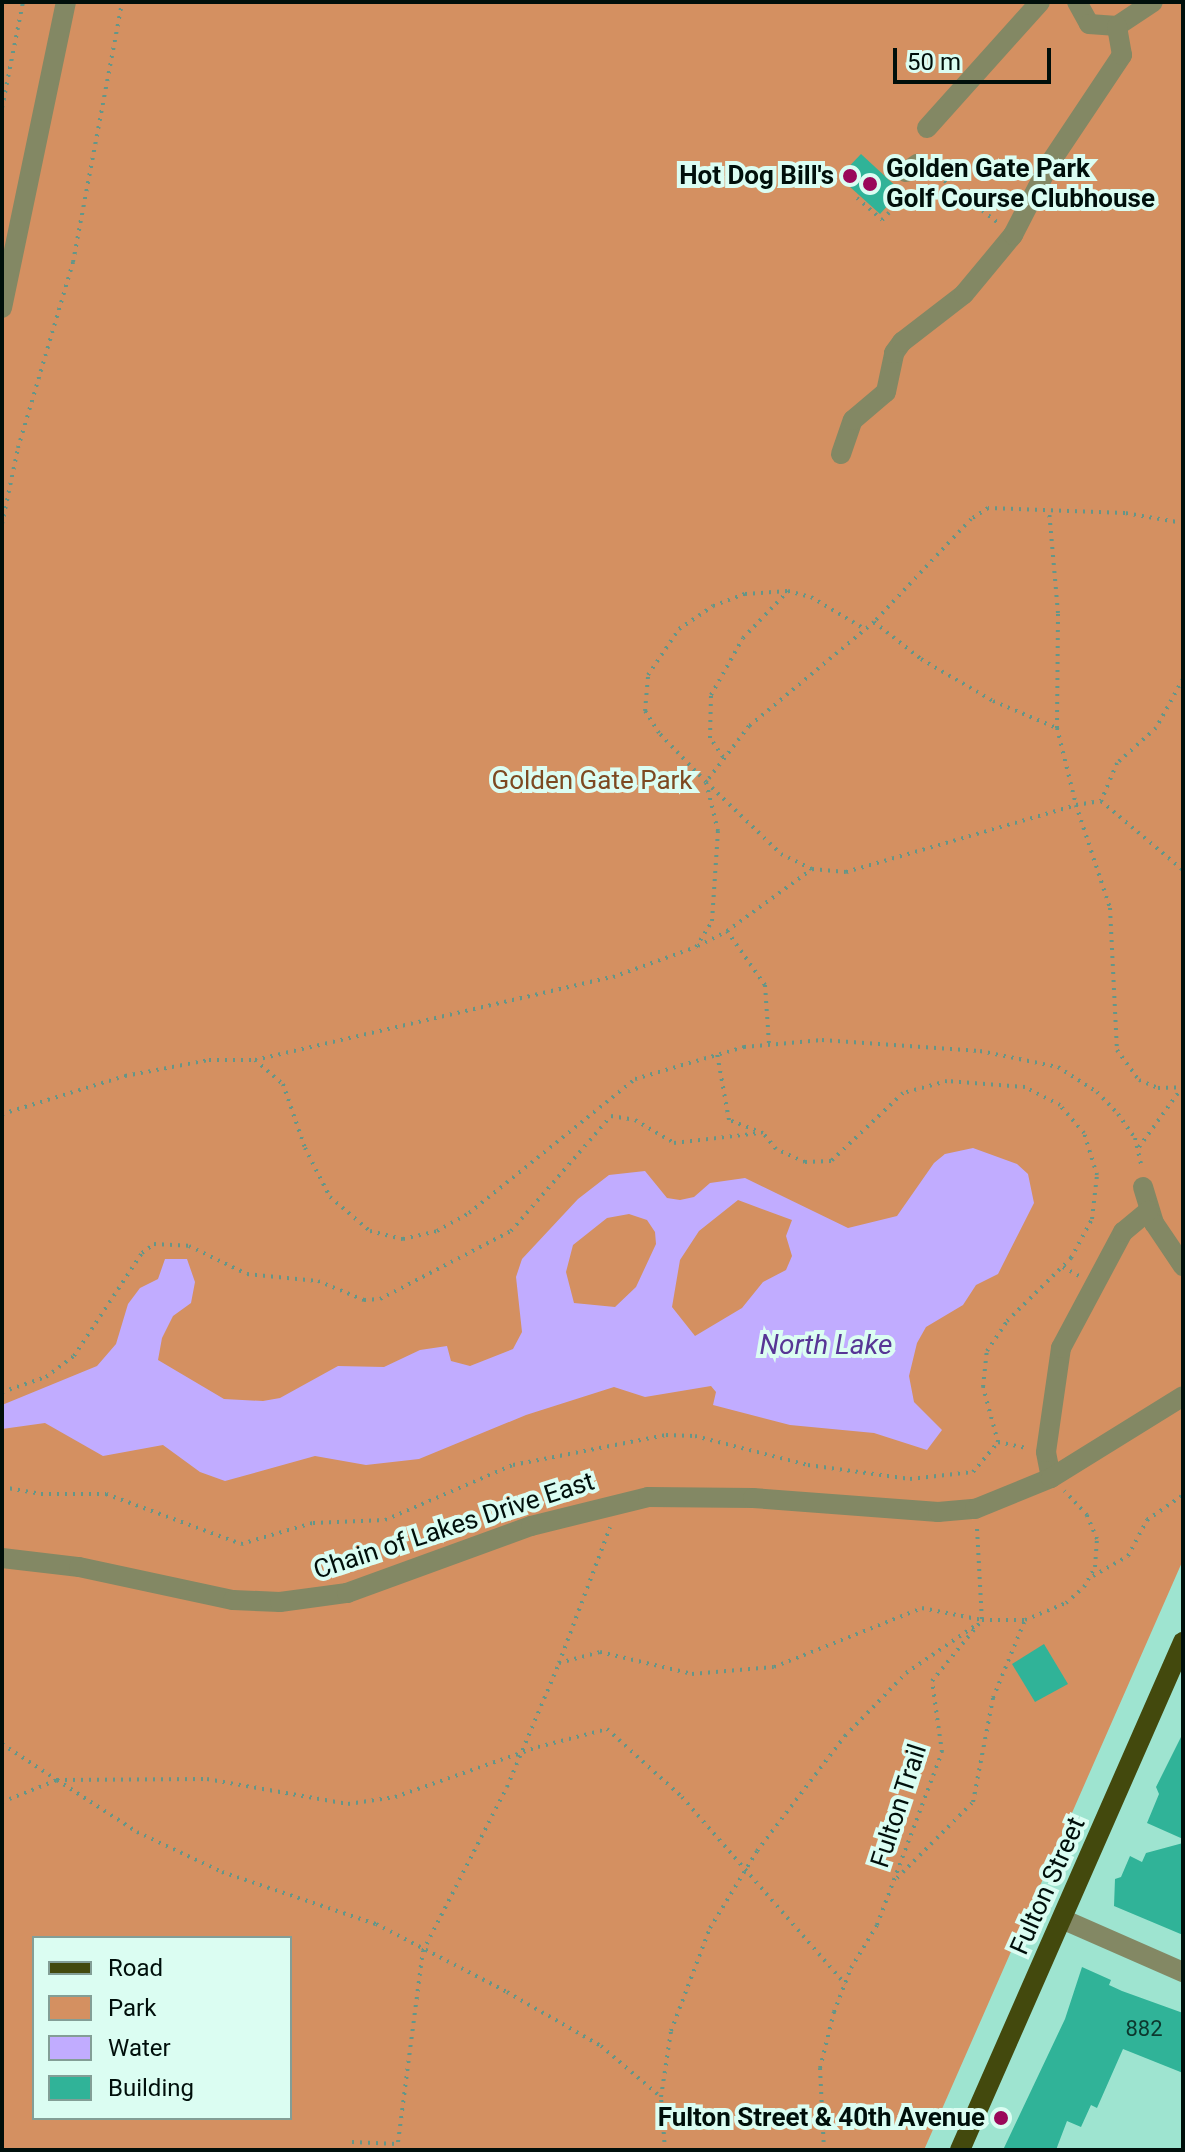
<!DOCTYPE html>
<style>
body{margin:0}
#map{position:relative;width:1185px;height:2152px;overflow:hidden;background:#9ee4d0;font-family:Roboto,sans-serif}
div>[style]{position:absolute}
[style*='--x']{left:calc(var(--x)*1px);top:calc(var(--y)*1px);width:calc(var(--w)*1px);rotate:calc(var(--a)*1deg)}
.green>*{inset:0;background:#d49061}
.water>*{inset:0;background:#c1acff}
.building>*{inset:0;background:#30b398}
.path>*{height:4px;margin-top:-2px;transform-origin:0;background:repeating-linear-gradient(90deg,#649688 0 2px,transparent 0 8px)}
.minor>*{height:20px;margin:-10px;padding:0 10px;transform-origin:10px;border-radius:10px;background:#838864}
.major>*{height:20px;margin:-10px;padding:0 10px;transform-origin:10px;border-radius:10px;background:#43490d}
.dots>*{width:22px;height:22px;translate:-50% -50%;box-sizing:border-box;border:4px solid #dbfdf2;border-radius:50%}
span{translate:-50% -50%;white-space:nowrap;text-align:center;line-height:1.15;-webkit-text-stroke:8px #dbfdf2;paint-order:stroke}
.number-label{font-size:22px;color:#0c382e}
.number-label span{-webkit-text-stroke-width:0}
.poi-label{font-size:26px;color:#000f0b;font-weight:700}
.left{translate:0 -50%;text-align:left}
.right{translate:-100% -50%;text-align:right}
.park-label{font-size:26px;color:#7d4921}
.street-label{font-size:26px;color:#000f0b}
.water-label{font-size:28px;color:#573695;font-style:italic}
.frame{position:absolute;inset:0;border:4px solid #000f0b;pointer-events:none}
.legend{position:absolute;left:32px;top:1936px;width:260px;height:184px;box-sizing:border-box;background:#dbfdf2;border:2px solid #839e96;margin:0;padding:10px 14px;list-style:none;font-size:24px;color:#000f0b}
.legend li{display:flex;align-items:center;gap:16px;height:40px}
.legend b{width:40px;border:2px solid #839e96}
.scale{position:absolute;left:893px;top:48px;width:158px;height:36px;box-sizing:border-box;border:4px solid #000f0b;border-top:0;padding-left:10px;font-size:24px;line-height:28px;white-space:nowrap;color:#000f0b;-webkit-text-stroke:6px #dbfdf2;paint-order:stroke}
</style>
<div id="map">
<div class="green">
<i style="clip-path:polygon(evenodd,2px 2px,1183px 2px,1183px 1560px,924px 2150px,2px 2150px,2px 2px,34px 1938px,290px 1938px,290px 2118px,34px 2118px,34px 1938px)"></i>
</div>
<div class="water">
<i style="clip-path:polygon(evenodd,973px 1148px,1017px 1164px,1028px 1174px,1034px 1203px,998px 1274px,976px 1285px,963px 1305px,926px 1327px,917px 1343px,909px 1376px,914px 1402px,942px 1430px,927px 1450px,874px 1433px,790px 1425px,713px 1405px,716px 1392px,711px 1386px,645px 1397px,614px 1387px,526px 1415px,419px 1459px,366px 1465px,315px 1456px,225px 1481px,200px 1472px,163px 1445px,103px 1456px,45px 1423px,2px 1429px,2px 1405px,97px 1366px,116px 1344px,128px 1304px,140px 1288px,158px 1279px,165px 1259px,187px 1259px,195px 1282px,191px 1303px,173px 1316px,162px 1338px,158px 1360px,224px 1399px,263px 1401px,280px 1398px,338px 1366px,384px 1367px,420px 1350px,447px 1346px,451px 1361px,470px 1366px,513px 1349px,522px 1332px,516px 1277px,522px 1259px,578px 1199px,609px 1175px,645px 1171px,667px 1198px,680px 1200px,694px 1197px,710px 1183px,745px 1178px,848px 1228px,897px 1216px,934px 1163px,945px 1154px,973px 1148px,738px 1200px,792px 1220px,786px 1236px,792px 1256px,786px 1270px,763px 1282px,742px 1308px,695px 1336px,672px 1307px,680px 1260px,699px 1231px,738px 1200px,973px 1148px,629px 1214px,647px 1220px,655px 1232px,656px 1244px,636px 1287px,615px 1307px,574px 1303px,566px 1272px,573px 1245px,607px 1218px,629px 1214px)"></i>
</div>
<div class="building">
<i style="clip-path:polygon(861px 154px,901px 191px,880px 214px,839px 177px)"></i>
<i style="clip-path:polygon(1044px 1644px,1068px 1684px,1035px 1702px,1012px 1664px)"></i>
<i style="clip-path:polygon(1183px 1733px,1183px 1839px,1147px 1823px,1159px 1794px,1156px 1787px)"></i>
<i style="clip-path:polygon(1183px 1843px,1183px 1935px,1114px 1906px,1115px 1879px,1121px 1877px,1130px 1856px,1142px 1862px,1146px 1853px)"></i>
<i style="clip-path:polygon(1082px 1967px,1111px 1980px,1109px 1985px,1122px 1991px,1183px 2013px,1183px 2073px,1123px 2049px,1097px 2108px,1091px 2105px,1081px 2127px,1067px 2121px,1056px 2150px,1003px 2150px,1065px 2019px)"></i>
</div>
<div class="path">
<i style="--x:2;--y:108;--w:108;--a:-78.8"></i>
<i style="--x:932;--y:171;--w:84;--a:38.2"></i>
<i style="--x:857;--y:198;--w:33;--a:41"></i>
<i style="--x:882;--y:220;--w:40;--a:-46"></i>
<i style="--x:903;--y:198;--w:13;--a:42"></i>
<i style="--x:913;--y:207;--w:22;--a:-30"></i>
<i style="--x:932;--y:196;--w:39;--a:9"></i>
<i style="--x:1183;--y:523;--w:59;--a:-170.2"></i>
<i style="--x:1125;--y:513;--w:137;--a:-177.9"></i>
<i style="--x:988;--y:508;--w:20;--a:147"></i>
<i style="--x:971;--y:519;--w:141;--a:133.3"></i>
<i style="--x:874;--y:622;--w:163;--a:140.2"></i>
<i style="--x:749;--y:726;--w:71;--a:127.5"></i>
<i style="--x:706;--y:782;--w:104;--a:43.8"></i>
<i style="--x:781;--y:854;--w:34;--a:26"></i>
<i style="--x:812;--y:869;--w:34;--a:5"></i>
<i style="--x:846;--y:872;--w:240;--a:-16.2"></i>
<i style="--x:1076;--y:805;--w:108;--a:71.7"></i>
<i style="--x:1110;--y:908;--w:142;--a:87.2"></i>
<i style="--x:1117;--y:1050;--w:37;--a:54"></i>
<i style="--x:1139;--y:1080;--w:21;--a:23"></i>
<i style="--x:1158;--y:1088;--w:25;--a:-2"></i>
<i style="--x:2;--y:524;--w:78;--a:-78.1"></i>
<i style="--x:18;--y:448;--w:194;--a:-73.5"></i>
<i style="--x:73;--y:262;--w:265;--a:-79.3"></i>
<i style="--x:874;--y:622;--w:60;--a:38.2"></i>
<i style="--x:921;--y:659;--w:83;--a:30.3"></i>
<i style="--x:993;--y:701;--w:69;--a:22.9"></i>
<i style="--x:1057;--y:728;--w:115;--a:-89.5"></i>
<i style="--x:1058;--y:613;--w:102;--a:-95"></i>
<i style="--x:1183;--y:679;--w:56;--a:118.9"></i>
<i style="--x:1156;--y:728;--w:52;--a:138.1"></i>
<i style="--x:1117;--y:763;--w:41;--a:112.8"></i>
<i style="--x:1101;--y:801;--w:107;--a:40.1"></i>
<i style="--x:1057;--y:728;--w:79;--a:76.1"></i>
<i style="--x:1076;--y:805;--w:25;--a:-9"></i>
<i style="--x:723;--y:757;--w:23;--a:-124"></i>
<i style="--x:710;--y:738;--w:43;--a:-88.7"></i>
<i style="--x:711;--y:695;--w:65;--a:-60.7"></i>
<i style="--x:743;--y:638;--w:65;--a:-46.2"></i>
<i style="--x:727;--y:931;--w:66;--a:54.9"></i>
<i style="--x:765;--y:985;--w:58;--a:86.1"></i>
<i style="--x:698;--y:946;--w:33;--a:-27"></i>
<i style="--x:727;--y:931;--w:105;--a:-36.1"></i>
<i style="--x:255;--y:1060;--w:367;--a:-13.1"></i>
<i style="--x:613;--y:977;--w:88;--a:-19.9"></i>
<i style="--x:696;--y:947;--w:31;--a:-58"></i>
<i style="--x:712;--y:921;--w:90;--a:-86.2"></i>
<i style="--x:718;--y:831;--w:50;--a:-103.8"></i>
<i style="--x:706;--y:782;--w:68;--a:-133.8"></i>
<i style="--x:659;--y:733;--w:26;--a:-122"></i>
<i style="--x:645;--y:711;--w:36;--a:-85"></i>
<i style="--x:648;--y:675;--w:55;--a:-56"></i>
<i style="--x:679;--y:629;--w:41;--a:-34.1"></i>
<i style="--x:713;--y:606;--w:34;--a:-21"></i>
<i style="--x:745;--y:594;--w:43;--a:-4"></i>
<i style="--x:788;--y:591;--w:24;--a:15"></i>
<i style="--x:811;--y:597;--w:63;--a:30.7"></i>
<i style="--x:2;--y:1114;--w:129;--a:-17.2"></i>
<i style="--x:125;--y:1076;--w:86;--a:-10.8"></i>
<i style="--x:209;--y:1060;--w:46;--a:0"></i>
<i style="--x:255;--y:1060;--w:37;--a:41"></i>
<i style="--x:283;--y:1084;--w:68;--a:71"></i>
<i style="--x:305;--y:1148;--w:55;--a:63"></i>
<i style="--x:330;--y:1197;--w:52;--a:40.4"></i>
<i style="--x:370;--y:1231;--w:34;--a:14"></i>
<i style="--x:403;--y:1239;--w:35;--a:-13"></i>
<i style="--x:437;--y:1231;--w:37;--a:-29"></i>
<i style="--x:469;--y:1213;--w:213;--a:-38.9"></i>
<i style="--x:635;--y:1079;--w:114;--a:-16.4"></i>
<i style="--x:744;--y:1047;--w:78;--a:-5.1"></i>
<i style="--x:822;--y:1040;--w:158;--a:4"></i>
<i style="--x:980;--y:1051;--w:80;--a:11.6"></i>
<i style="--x:1058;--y:1067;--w:46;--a:32.7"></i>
<i style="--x:1097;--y:1092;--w:30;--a:46"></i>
<i style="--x:1118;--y:1114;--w:29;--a:55"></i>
<i style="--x:1135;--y:1138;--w:31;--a:77"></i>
<i style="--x:1139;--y:1147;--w:72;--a:-54.1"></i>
<i style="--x:1063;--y:1267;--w:18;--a:29"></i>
<i style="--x:2;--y:1392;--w:46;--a:-18.8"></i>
<i style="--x:46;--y:1377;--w:35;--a:-37"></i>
<i style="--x:74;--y:1356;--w:123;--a:-56.6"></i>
<i style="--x:142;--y:1253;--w:15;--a:-37"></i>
<i style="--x:154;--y:1244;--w:35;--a:3"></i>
<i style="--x:189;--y:1246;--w:64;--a:25.8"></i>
<i style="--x:247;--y:1274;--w:71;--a:5.6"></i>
<i style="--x:318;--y:1281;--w:50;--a:22.4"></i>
<i style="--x:364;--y:1300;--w:16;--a:-4"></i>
<i style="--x:380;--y:1299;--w:148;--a:-27.4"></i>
<i style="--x:511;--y:1231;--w:152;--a:-49"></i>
<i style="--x:611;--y:1116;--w:24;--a:9"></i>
<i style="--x:635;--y:1120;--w:45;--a:30.5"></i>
<i style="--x:674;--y:1143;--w:88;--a:-6.6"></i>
<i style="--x:998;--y:1442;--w:30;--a:12"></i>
<i style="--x:2;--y:1487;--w:40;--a:10"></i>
<i style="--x:41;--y:1494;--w:65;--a:0"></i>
<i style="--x:106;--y:1494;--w:144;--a:20.3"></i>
<i style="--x:241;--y:1544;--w:75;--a:-16.3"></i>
<i style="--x:313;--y:1523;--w:72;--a:-2.4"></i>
<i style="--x:385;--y:1520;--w:139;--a:-23.3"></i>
<i style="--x:513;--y:1465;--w:156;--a:-11.1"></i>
<i style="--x:666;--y:1435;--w:29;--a:2"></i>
<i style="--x:695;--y:1436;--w:117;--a:14.4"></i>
<i style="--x:808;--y:1465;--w:103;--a:7.8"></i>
<i style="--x:910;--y:1479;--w:63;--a:-6.3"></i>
<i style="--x:973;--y:1472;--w:39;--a:-50"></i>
<i style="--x:998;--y:1442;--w:57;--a:-105.3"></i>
<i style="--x:983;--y:1387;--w:36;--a:-84"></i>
<i style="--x:987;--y:1351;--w:36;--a:-56"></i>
<i style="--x:1007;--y:1321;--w:90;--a:-44.5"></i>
<i style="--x:1071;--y:1258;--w:44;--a:-61.7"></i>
<i style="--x:1092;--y:1219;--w:44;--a:-83.5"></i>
<i style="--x:1097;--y:1175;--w:44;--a:-107.2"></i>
<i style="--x:1084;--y:1133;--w:37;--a:-131"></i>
<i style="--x:1060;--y:1105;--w:39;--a:-153"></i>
<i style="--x:1025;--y:1087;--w:78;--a:-175.6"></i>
<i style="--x:947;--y:1081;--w:46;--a:164.7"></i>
<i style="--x:903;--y:1093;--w:99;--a:136.6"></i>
<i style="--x:831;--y:1161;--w:26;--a:178"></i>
<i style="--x:805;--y:1162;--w:32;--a:-156"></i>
<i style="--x:776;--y:1149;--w:21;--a:-129"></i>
<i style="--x:763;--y:1133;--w:36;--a:-159"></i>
<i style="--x:729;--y:1120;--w:68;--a:-100.2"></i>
<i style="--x:977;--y:1529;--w:91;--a:86.9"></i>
<i style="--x:1093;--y:1576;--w:40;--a:-29.7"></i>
<i style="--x:1128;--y:1556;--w:41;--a:-62.2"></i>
<i style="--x:1147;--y:1520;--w:44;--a:-34.8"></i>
<i style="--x:559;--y:1663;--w:145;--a:-69.4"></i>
<i style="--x:2;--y:1744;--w:66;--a:33.2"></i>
<i style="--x:57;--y:1780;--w:150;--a:-0.4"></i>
<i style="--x:207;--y:1779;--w:143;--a:10.1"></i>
<i style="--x:348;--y:1804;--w:48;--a:-8.5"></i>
<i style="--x:395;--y:1797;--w:151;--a:-19.3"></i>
<i style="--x:538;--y:1747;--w:71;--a:-14.6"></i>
<i style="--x:607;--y:1729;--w:101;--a:42.2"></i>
<i style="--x:682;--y:1797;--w:248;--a:48.9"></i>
<i style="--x:2;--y:1802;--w:59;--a:-21.8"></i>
<i style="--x:57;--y:1780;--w:95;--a:33"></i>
<i style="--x:137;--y:1832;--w:94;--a:25.2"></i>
<i style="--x:222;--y:1872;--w:163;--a:18.7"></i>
<i style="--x:376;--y:1924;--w:148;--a:27.4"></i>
<i style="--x:507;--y:1992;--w:108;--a:29.9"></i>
<i style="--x:601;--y:2046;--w:79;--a:40.4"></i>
<i style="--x:897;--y:1878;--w:107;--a:-45"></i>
<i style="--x:973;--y:1802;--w:106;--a:-79.1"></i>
<i style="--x:993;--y:1698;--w:84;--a:-67.7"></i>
<i style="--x:352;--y:2142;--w:45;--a:2.5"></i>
<i style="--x:397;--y:2150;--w:201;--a:-82.6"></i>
<i style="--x:423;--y:1951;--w:184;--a:-62.9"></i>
<i style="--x:507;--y:1787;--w:134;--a:-67.2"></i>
<i style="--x:559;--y:1663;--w:42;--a:-15"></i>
<i style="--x:600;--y:1652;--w:95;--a:13.4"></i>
<i style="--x:692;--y:1674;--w:82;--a:-4.9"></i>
<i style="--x:774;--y:1667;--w:159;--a:-21.7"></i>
<i style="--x:922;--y:1608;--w:61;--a:11.3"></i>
<i style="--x:665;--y:2150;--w:53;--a:-94.3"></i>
<i style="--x:661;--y:2097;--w:67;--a:-81.4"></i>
<i style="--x:671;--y:2031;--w:110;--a:-69.3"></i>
<i style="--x:710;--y:1928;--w:90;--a:-58.6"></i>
<i style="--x:757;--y:1851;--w:145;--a:-52.6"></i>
<i style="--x:845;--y:1736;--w:88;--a:-45.9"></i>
<i style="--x:906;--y:1673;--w:85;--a:-34.4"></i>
<i style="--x:824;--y:2150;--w:82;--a:-92.8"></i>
<i style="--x:820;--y:2068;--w:58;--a:-76"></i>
<i style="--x:834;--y:2012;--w:47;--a:-68.9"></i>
<i style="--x:851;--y:1968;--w:50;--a:-58.8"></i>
<i style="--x:877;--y:1925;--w:185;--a:-69.4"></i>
<i style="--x:942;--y:1752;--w:72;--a:-98"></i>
<i style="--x:932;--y:1681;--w:79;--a:-50.7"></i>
<i style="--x:982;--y:1620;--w:43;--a:0"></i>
<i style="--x:1025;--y:1620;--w:44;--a:-22.5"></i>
<i style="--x:1066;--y:1603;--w:24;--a:-42"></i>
<i style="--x:1084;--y:1587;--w:23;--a:-61"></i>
<i style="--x:1095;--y:1567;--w:28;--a:-86"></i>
<i style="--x:1097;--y:1539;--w:26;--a:-113"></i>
<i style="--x:1087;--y:1515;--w:33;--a:-133"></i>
</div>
<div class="minor">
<i style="--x:1077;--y:2;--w:25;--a:61"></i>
<i style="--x:1089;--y:24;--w:28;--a:4"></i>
<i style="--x:1117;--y:26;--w:43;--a:-33.7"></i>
<i style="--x:927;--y:128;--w:169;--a:-48.1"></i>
<i style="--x:906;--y:172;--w:14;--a:-36"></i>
<i style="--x:2;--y:308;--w:313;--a:-78.2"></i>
<i style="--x:841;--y:454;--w:36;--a:-71"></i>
<i style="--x:853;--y:420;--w:43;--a:-40.3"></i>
<i style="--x:886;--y:392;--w:40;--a:-78"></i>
<i style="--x:894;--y:353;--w:14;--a:-54"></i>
<i style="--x:902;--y:342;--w:78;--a:-37.7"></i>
<i style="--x:964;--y:294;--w:77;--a:-50.3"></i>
<i style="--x:1013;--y:235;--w:81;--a:-62.8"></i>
<i style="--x:1050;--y:163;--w:130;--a:-56.3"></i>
<i style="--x:1122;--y:55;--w:29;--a:-100"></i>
<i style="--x:1143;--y:1187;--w:38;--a:73"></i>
<i style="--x:1154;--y:1223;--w:52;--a:56"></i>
<i style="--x:1051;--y:1478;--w:26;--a:-101"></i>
<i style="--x:1046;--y:1452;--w:105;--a:-81.8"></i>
<i style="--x:1061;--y:1348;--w:132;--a:-61.9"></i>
<i style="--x:1123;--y:1232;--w:33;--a:-40"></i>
<i style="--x:2;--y:1558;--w:78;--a:6.7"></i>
<i style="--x:79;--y:1567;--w:157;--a:12.1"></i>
<i style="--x:233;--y:1600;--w:47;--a:2.4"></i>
<i style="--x:280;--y:1602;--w:68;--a:-7.7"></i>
<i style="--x:347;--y:1593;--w:196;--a:-20"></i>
<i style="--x:531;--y:1526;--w:121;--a:-13.9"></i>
<i style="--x:648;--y:1497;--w:105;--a:0.5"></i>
<i style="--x:753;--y:1498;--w:186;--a:4.3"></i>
<i style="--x:938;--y:1512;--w:37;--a:-5"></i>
<i style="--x:975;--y:1509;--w:82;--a:-22.2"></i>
<i style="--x:1051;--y:1478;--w:155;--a:-31.8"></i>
<i style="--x:1062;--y:1919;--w:132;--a:23.7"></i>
</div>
<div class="major">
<i style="--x:960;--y:2150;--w:555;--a:-66.3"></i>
</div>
<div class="dots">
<i style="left:850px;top:176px;background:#9a085a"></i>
<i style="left:870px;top:184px;background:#9a085a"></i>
<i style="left:1001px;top:2118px;background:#9a085a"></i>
</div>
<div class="number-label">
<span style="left:1144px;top:2029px">882</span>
</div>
<div class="poi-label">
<span class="left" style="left:886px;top:184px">Golden Gate Park<br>Golf Course Clubhouse</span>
<span class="right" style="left:834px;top:176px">Hot Dog Bill's</span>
<span class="right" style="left:985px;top:2118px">Fulton Street &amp; 40th Avenue</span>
</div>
<div class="park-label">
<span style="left:592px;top:781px">Golden Gate Park</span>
</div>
<div class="street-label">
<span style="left:454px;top:1526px;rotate:-18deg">Chain of Lakes Drive East</span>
<span style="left:899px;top:1806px;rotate:-72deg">Fulton Trail</span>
<span style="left:1048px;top:1886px;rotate:-66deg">Fulton Street</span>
</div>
<div class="water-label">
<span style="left:826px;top:1345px">North Lake</span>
</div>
<div class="frame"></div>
<ul class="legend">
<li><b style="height:10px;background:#43490d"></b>Road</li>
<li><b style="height:22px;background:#d49061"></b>Park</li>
<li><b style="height:22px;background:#c1acff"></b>Water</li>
<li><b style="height:22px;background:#30b398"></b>Building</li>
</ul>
<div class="scale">50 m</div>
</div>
